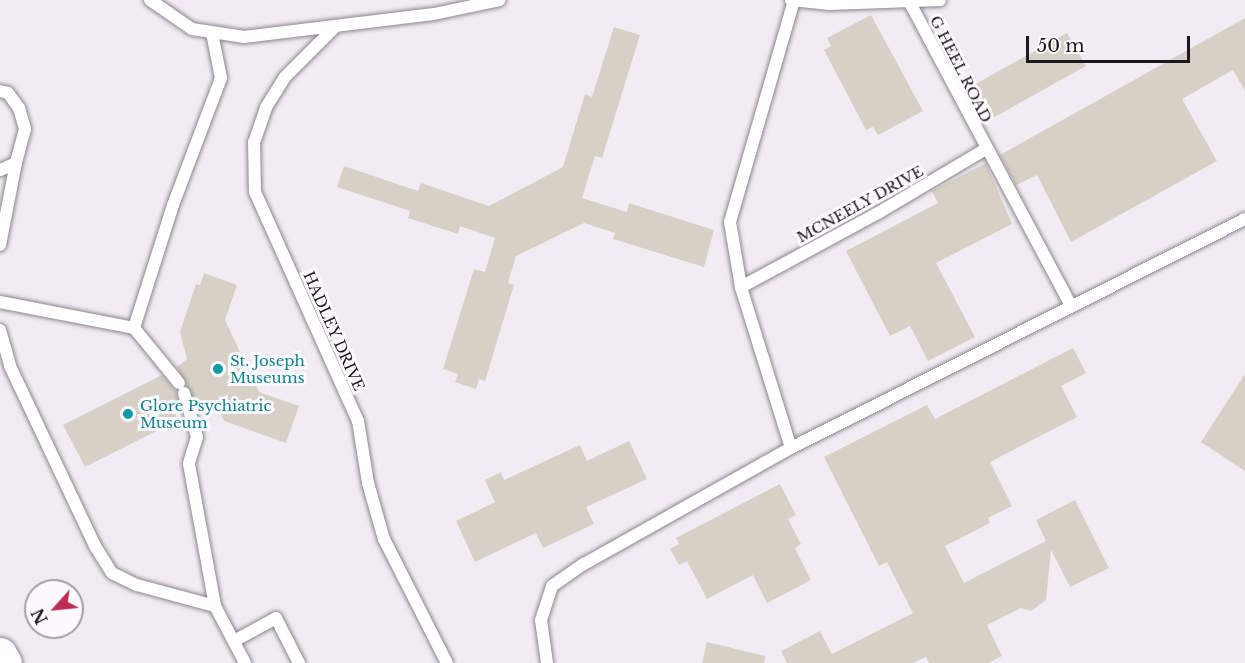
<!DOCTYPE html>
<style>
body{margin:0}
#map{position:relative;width:1245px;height:663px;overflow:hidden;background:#f2ebf4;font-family:"Libre Baskerville",serif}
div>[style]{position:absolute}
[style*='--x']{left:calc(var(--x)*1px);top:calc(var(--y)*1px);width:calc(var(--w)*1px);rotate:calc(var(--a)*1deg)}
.building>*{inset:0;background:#d7d0c7}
.roads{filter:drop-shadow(0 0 2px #8c868e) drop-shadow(0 0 2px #8c868e)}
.lane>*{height:12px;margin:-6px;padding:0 6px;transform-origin:6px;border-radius:6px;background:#fff}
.primary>*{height:33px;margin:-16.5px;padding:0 16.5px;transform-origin:16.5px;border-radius:16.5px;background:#fff}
.dots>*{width:16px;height:16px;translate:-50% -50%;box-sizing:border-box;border:3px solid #fdf9ff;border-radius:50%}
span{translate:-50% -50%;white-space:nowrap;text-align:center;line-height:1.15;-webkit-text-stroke:6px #fdf9ff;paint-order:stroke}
.street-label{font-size:15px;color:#1b191c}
.culture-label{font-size:15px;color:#0d838f}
.left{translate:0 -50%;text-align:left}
.north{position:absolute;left:24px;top:579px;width:60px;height:60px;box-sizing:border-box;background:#fdf9ff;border:2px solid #a39fa4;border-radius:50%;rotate:243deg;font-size:16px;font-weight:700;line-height:24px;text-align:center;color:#1b191c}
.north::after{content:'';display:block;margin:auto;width:21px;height:27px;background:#bd2d52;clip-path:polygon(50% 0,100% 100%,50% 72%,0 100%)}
.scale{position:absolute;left:1026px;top:36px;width:164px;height:27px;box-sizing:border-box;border:3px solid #1b191c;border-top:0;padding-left:8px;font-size:18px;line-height:21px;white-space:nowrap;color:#1b191c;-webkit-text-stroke:4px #fdf9ff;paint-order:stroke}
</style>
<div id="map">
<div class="building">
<i style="clip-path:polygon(871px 15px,923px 111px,878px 135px,873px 127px,866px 130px,824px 50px,831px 46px,827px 38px)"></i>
<i style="clip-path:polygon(1245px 18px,1245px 91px,1233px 70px,1182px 99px,1217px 161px,1071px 242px,1037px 175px,1016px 185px,1000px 155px)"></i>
<i style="clip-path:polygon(614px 27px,640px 35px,602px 158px,595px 156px,582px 198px,627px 212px,629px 203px,714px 230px,704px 267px,613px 239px,615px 233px,584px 223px,516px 256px,508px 283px,514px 285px,485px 381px,479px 379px,476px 389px,455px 382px,458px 374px,443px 369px,474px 269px,485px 272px,495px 238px,460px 226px,458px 234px,408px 218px,410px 211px,337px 187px,344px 166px,418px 191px,421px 183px,489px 206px,563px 167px,585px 94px,592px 97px)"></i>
<i style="clip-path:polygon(1067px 33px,1086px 66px,991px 119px,972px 86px)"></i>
<i style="clip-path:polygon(986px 163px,1012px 224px,936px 263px,975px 337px,928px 361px,910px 326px,890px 336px,846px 251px,938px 203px,932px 191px)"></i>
<i style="clip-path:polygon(204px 273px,237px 285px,225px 320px,259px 392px,299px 406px,286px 443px,224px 421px,217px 406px,212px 409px,207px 400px,196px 405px,177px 367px,187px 359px,180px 332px,196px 284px,200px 285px)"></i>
<i style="clip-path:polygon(1073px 348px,1086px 373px,1061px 386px,1077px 417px,990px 462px,1012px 506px,988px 518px,990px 523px,945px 546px,964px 583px,1046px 541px,1036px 520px,1075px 500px,1109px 568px,1070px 587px,1051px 550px,1046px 600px,1031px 611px,1021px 608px,987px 625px,1002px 656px,988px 663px,929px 663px,926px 657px,913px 663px,787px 663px,781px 651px,820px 631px,832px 654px,913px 613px,887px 562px,879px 566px,824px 457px,927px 405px,935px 419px)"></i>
<i style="clip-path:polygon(1245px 374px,1245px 471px,1201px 442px)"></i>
<i style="clip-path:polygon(162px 375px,176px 391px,181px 412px,175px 414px,178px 420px,85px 467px,63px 425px)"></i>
<i style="clip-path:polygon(629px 441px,647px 479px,586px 507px,594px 524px,543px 548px,536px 533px,475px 562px,456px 521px,495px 502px,485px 480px,501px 472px,504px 480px,580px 445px,587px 461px)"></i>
<i style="clip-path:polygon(780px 484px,796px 515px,788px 519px,801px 544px,795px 548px,811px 580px,767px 603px,753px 575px,707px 599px,687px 561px,679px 565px,670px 549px,679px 544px,676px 538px)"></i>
<i style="clip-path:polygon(707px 642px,765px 656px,764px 663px,702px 663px)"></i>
</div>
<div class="roads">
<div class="lane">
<i style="--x:150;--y:0;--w:51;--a:34.6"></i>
<i style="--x:192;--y:29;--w:53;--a:8.7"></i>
<i style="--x:244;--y:37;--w:191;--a:-6.9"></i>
<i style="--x:434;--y:14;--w:67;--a:-12"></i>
<i style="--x:791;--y:0;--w:37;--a:6"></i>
<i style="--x:828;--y:4;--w:112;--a:-2"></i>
<i style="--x:909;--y:1;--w:343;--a:62"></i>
<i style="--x:334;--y:28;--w:69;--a:135"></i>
<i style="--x:285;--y:77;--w:36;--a:122"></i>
<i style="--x:266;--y:108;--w:36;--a:109"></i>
<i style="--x:254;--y:142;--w:50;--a:88.9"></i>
<i style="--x:255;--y:192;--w:251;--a:65.8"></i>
<i style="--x:358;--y:421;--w:63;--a:80.8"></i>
<i style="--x:368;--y:483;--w:58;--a:74.1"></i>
<i style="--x:384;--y:539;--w:139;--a:63.1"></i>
<i style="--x:0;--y:91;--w:8;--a:14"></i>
<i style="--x:8;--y:93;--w:19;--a:54"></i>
<i style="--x:19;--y:108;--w:22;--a:74"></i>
<i style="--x:25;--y:129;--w:35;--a:105"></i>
<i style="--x:16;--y:163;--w:17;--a:156"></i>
<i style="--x:0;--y:245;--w:84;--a:-79"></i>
<i style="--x:741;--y:287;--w:66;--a:-99.6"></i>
<i style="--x:730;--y:222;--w:231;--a:-73.9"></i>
<i style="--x:0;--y:302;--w:136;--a:11"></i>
<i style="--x:134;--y:328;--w:129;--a:-72.4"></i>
<i style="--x:173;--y:205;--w:136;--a:-69.3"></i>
<i style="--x:221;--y:78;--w:46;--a:-101.3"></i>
<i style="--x:134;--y:328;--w:71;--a:50.7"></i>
<i style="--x:0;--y:330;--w:37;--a:74"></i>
<i style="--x:10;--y:366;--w:199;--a:64.7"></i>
<i style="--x:95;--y:546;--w:32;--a:58"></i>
<i style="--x:112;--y:573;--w:28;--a:26"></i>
<i style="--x:137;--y:585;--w:81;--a:15.1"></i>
<i style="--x:215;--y:606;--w:64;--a:62.2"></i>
<i style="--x:184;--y:393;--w:46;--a:73.5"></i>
<i style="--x:197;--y:437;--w:28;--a:107"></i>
<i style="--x:189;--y:464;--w:144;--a:79.6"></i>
<i style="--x:791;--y:448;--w:169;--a:-107.3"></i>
<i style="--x:741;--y:287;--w:156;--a:-28.4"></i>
<i style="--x:878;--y:213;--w:126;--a:-30.7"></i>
<i style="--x:234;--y:641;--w:48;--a:-28.7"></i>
<i style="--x:276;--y:618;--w:51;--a:62.9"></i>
<i style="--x:547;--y:663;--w:43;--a:-97.9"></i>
<i style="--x:541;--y:620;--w:36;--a:-72"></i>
<i style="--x:552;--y:586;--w:39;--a:-35"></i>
<i style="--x:584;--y:564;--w:237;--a:-29.3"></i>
<i style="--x:791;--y:448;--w:508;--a:-26.77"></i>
</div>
<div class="primary">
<i style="--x:0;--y:654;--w:10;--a:61"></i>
</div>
</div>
<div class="dots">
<i style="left:218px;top:369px;background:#0f9aa8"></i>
<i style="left:128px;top:414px;background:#0f9aa8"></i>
</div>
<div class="street-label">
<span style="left:961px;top:69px;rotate:63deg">G HEEL ROAD</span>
<span style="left:860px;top:204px;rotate:-29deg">MCNEELY DRIVE</span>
<span style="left:334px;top:331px;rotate:66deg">HADLEY DRIVE</span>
</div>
<div class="culture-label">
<span class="left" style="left:230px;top:369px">St. Joseph<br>Museums</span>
<span class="left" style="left:140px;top:414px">Glore Psychiatric<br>Museum</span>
</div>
<div class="north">N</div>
<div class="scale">50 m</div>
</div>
